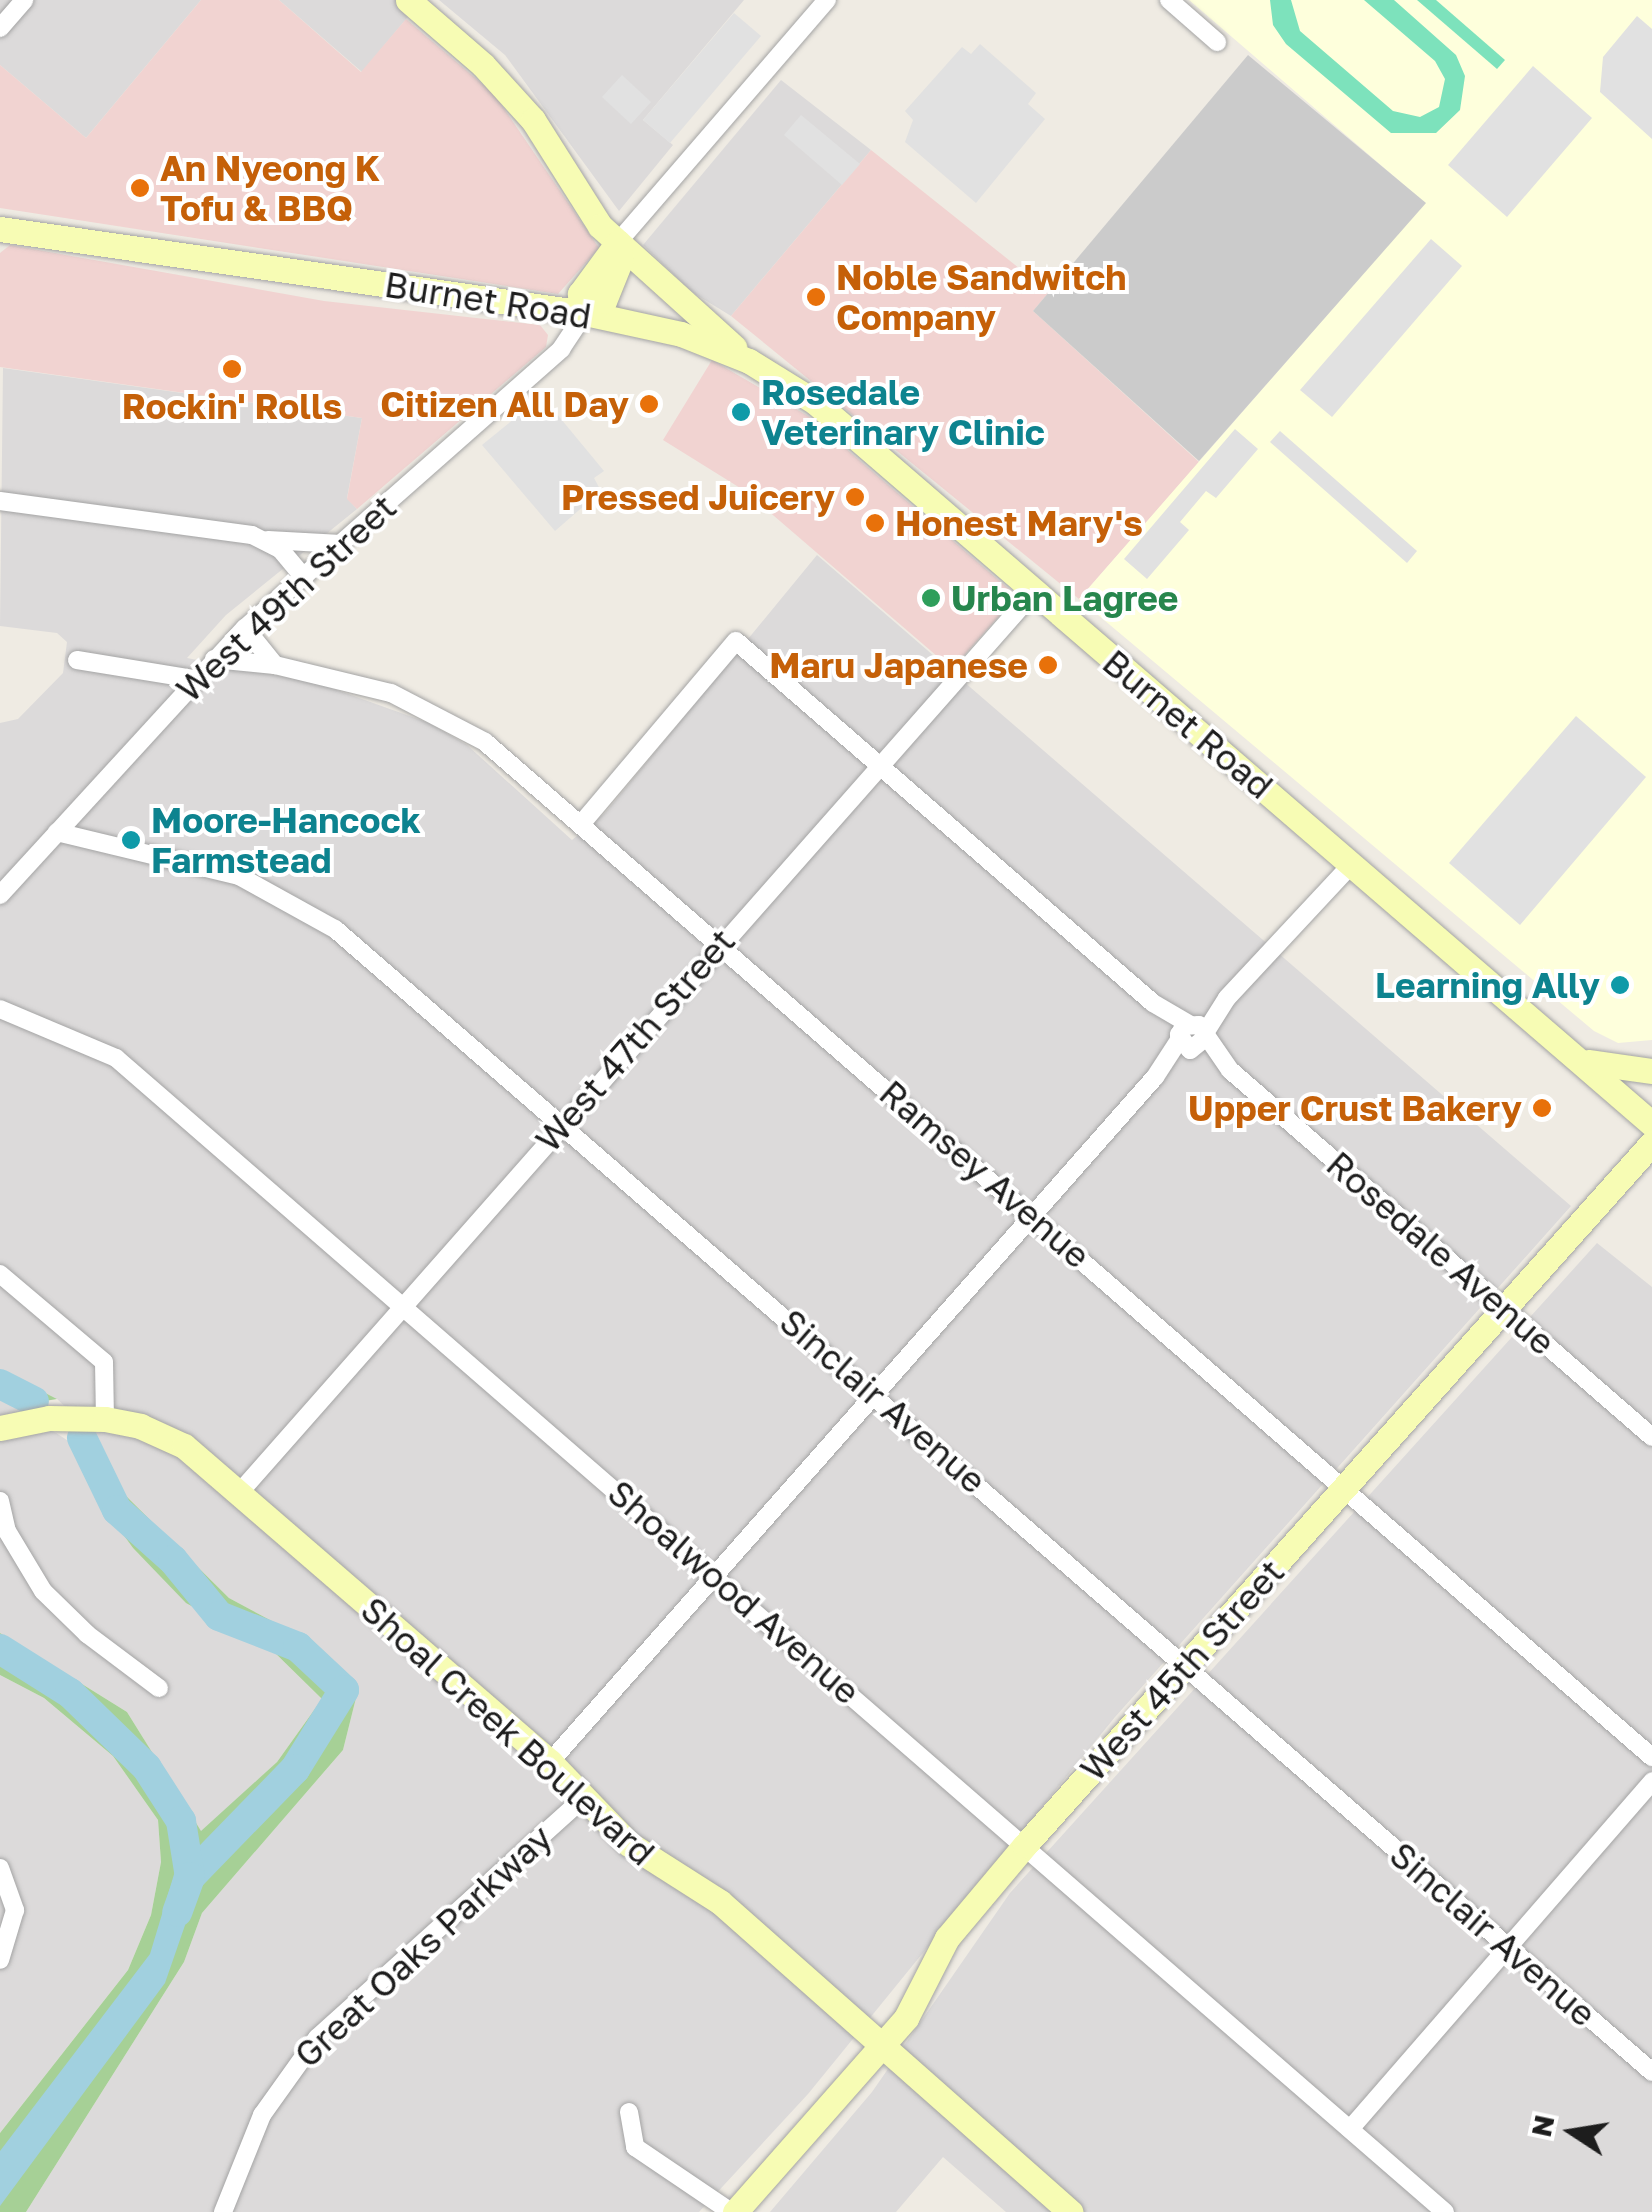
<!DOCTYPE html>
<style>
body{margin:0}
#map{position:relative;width:1652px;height:2212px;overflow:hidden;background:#efebe3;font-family:"Golos Text",sans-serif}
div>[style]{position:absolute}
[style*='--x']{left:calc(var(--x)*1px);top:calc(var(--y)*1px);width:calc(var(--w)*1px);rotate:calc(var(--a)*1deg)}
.residential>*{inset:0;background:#dcdada}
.commercial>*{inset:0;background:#f1d3d1}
.education>*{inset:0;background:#feffdc}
.religious>*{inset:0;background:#cbcbcb}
.forest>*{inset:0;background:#a6d096}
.pitch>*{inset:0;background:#7de2bc}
.parking>*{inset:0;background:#e1e1e1}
.water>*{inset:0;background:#a1d0df}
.river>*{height:30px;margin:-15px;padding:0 15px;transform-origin:15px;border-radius:15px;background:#a1d0df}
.roads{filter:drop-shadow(0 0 2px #a4a4a4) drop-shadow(0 0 2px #a4a4a4)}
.street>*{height:18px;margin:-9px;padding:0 9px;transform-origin:9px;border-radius:9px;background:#fff}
.secondary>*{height:25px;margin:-12.5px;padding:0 12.5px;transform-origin:12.5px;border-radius:12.5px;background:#f7fcb4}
.dots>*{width:28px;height:28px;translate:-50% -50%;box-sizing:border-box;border:5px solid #fff;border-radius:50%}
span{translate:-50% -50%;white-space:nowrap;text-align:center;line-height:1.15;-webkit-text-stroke:8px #fff;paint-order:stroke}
.food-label{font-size:35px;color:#c56008;font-weight:700}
.left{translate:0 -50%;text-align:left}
.right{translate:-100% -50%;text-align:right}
.street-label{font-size:35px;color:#1d1d1d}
.culture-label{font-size:35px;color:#0d838f;font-weight:700}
.leisure-label{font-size:35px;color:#27864d;font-weight:700}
.north{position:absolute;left:1522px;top:2082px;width:100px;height:100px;-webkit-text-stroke:8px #fff;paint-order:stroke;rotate:282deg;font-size:28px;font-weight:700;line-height:40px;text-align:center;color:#1d1d1d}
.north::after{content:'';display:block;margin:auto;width:35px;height:45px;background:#1d1d1d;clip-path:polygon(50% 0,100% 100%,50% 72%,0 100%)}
</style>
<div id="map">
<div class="residential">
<i style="clip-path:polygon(0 0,201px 0,86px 138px,0 65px)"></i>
<i style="clip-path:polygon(279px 0,422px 0,362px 72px)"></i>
<i style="clip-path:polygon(439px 0,744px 0,643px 120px,673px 145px,619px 211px,505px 55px)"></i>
<i style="clip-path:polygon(781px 80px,871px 150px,731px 316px,692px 292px,643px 245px)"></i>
<i style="clip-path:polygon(3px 368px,362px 418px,347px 498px,357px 509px,226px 615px,187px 658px,320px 684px,429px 723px,467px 745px,572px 840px,605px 813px,817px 555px,1571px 1206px,1115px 1717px,808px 2094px,699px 2212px,26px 2212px,184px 1962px,202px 1913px,343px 1750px,358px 1690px,285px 1628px,229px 1598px,120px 1490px,97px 1436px,57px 1399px,0 1370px,0 723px,18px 719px,63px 673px,67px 642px,57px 633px,0 626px)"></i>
<i style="clip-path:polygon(1597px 1243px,1652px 1287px,1652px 2212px,1006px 2212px,943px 2157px,896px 2212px,770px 2212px,872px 2092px,1010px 1893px)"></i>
<i style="clip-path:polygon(0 1397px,70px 1442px,93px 1493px,133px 1548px,186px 1602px,271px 1649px,322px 1699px,277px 1762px,201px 1832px,127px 1712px,0 1633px)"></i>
<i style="clip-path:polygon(0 1675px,44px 1698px,113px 1756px,158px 1820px,161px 1862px,151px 1915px,128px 1970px,0 2133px)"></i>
</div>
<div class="commercial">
<i style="clip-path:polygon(201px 0,279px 0,361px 72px,406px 19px,494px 94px,599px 248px,558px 294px,0 208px,0 65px,86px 138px)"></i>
<i style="clip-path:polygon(871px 150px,1049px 292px,1033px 311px,1199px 462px,1079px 599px,731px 316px)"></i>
<i style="clip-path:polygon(10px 245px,324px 301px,540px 325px,548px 335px,546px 347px,357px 509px,347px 499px,362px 418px,0 367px,0 253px)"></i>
<i style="clip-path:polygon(712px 360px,808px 416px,1017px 596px,952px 669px,745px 491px,663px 440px)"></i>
</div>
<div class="education">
<i style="clip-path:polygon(1189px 0,1652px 0,1652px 1040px,1618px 1043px,1594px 1031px,1079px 599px,1425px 203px)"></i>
</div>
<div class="religious">
<i style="clip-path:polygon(1248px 55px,1426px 203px,1199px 461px,1033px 311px)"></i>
</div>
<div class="forest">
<i style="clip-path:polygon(0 1370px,57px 1399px,14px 1406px,0 1397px)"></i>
<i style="clip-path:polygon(97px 1436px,120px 1490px,229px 1598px,285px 1628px,358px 1690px,343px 1750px,202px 1913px,184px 1962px,26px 2212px,0 2212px,0 2133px,128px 1970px,151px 1915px,161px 1862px,158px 1820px,113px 1756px,44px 1698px,0 1675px,0 1633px,127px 1712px,201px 1831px,277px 1762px,322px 1699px,271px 1649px,186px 1603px,133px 1548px,93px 1493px,70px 1442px)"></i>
</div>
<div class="pitch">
<i style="clip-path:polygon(1270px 0,1291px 0,1300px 31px,1393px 111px,1420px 117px,1439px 107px,1445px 79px,1435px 61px,1364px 0,1394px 0,1456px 55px,1465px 76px,1460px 110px,1436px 133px,1391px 133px,1286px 44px,1273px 25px)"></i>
<i style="clip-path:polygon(1417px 0,1436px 0,1505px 60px,1497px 69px)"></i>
</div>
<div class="parking">
<i style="clip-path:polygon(734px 13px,761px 36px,670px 143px,643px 120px)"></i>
<i style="clip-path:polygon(1637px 16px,1652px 29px,1652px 139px,1600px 92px,1603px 57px)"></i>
<i style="clip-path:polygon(980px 44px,1036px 93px,1028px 104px,1045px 119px,976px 203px,905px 142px,913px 120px,905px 111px,962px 47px,971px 54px)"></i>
<i style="clip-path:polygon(1533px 66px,1592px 118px,1507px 217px,1448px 165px)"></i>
<i style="clip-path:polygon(622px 75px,651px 102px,631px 124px,602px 97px)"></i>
<i style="clip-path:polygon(801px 115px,860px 164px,842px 185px,784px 135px)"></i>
<i style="clip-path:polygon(1431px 239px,1462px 266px,1332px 417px,1300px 390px)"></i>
<i style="clip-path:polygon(542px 396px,604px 471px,594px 478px,601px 491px,555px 531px,482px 445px)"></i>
<i style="clip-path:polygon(1235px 429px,1258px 449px,1216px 498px,1206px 491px,1180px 522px,1189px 530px,1147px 579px,1124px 559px)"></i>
<i style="clip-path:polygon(1280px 431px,1417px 551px,1407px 563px,1270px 442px)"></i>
<i style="clip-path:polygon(1576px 716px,1646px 777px,1520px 925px,1449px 863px)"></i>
</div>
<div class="water">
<i style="clip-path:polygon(175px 1871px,200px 1882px,165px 1983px,0 2206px,0 2151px,150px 1954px)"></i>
</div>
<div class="river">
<i style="--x:0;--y:1384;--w:38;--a:27"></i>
<i style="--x:82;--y:1438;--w:80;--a:64.1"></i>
<i style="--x:117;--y:1510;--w:75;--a:41.8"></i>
<i style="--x:173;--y:1560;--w:72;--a:50.6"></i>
<i style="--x:219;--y:1616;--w:85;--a:21.4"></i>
<i style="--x:298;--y:1647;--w:63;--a:43.1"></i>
<i style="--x:344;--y:1690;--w:93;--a:121.8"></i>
<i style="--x:295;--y:1769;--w:151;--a:134.2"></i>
<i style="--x:0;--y:1649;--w:83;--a:32.2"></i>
<i style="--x:70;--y:1693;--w:107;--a:44.2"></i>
<i style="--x:147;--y:1768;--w:63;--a:57.3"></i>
<i style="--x:181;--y:1821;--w:57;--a:80.9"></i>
<i style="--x:190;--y:1877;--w:37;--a:110"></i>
</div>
<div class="roads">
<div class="street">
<i style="--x:1169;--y:0;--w:64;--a:41.2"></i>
<i style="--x:0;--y:28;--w:37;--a:-49"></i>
<i style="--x:618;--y:242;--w:320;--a:-49.2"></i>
<i style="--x:0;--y:501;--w:254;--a:7.7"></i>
<i style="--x:252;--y:535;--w:31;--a:27"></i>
<i style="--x:280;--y:549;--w:38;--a:50"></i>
<i style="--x:268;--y:540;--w:73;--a:3.1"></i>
<i style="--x:245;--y:628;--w:48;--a:51"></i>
<i style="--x:275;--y:665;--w:119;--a:13.6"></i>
<i style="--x:391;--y:693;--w:106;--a:27.5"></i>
<i style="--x:485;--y:742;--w:1547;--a:41.02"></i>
<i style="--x:214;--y:659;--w:61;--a:5.6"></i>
<i style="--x:77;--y:660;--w:119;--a:9.2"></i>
<i style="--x:582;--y:823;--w:238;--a:-49.8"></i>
<i style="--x:736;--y:641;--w:552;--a:40.96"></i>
<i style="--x:1153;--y:1003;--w:42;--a:30.3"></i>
<i style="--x:57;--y:832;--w:187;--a:13.6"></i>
<i style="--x:239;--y:876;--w:110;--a:28.9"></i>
<i style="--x:335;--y:929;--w:1744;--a:40.95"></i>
<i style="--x:0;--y:895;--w:362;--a:-47.5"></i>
<i style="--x:245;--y:628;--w:422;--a:-41.4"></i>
<i style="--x:561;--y:349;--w:43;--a:-56.3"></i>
<i style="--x:0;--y:1009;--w:126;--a:22.9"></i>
<i style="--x:116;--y:1058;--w:1760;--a:40.97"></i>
<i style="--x:1205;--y:1033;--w:41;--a:-57.8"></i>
<i style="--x:1227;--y:998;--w:183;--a:-47"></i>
<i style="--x:1205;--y:1038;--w:19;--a:141"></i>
<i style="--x:1190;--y:1050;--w:19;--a:-126"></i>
<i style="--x:1179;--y:1035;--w:10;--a:-61"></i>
<i style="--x:1184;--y:1026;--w:15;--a:-4"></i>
<i style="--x:1199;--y:1025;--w:55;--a:55.4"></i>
<i style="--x:1230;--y:1070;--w:559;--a:41.01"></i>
<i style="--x:0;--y:1274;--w:136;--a:40.2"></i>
<i style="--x:104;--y:1362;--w:57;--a:89"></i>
<i style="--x:240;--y:1492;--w:1200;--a:-48.58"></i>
<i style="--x:0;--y:1501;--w:31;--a:77"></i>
<i style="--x:7;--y:1531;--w:70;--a:59"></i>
<i style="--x:43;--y:1591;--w:62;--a:44.3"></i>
<i style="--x:87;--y:1634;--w:90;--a:36.9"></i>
<i style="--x:550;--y:1762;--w:914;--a:-48.55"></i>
<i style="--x:1155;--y:1077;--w:44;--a:-57"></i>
<i style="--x:0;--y:1868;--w:45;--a:70.3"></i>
<i style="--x:15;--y:1910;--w:52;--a:106.7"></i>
<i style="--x:629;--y:2112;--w:36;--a:80"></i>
<i style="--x:635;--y:2147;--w:116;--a:34.1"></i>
<i style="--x:1350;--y:2129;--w:461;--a:-49"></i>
<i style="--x:223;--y:2212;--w:105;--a:-68.1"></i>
<i style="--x:262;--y:2115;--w:95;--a:-54.5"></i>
<i style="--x:317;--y:2038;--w:360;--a:-42"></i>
</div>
<div class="secondary">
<i style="--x:408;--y:0;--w:99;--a:40.9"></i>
<i style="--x:483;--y:65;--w:74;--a:47.7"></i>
<i style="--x:533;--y:120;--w:125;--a:57.7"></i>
<i style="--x:600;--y:226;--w:181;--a:42.1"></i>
<i style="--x:0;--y:229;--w:591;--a:8.17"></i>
<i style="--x:585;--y:313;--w:98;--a:12.3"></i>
<i style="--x:681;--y:334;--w:73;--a:21.7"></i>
<i style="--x:749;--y:361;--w:78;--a:31.8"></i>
<i style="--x:815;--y:402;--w:1105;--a:40.78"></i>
<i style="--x:585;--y:313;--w:22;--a:-32"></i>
<i style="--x:604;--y:301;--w:45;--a:-68"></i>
<i style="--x:621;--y:259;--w:17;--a:-100"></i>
<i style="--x:585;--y:313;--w:20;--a:-105"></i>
<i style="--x:580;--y:294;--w:64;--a:-53.8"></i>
<i style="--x:1588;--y:1062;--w:65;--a:8"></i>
<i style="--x:0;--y:1428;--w:50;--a:-11.5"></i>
<i style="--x:49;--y:1418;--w:56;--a:1"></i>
<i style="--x:105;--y:1419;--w:36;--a:11"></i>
<i style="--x:140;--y:1426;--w:48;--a:24.4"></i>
<i style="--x:184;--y:1446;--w:484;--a:40.8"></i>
<i style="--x:550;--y:1762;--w:114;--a:46.1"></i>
<i style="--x:629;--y:1844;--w:108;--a:32.5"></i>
<i style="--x:720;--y:1902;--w:468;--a:41.5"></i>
<i style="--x:735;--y:2212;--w:259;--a:-48.6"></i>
<i style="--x:906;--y:2018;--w:90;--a:-62.9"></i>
<i style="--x:947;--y:1938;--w:121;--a:-50"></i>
<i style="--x:1025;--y:1845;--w:941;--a:-48.23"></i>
</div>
</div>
<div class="dots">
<i style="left:140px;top:188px;background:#e8710a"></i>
<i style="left:816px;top:297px;background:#e8710a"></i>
<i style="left:232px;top:369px;background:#e8710a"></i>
<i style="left:649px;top:404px;background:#e8710a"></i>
<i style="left:741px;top:412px;background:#0f9aa8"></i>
<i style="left:855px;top:497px;background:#e8710a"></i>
<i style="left:875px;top:523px;background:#e8710a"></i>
<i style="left:931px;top:598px;background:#2e9e5b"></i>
<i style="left:1048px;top:665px;background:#e8710a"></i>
<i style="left:131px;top:840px;background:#0f9aa8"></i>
<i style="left:1620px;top:985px;background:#0f9aa8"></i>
<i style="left:1542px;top:1108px;background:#e8710a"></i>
</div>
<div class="food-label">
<span class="left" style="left:160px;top:188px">An Nyeong K<br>Tofu &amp; BBQ</span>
<span class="left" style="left:836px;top:297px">Noble Sandwitch<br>Company</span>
<span class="right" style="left:629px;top:404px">Citizen All Day</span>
<span style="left:232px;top:406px">Rockin' Rolls</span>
<span class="right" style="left:835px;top:497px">Pressed Juicery</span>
<span class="left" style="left:895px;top:523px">Honest Mary's</span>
<span class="right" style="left:1028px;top:665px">Maru Japanese</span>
<span class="right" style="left:1522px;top:1108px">Upper Crust Bakery</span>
</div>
<div class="street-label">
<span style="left:488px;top:300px;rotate:9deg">Burnet Road</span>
<span style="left:286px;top:598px;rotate:-43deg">West 49th Street</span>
<span style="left:1188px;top:724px;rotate:40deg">Burnet Road</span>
<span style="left:635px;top:1040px;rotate:-49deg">West 47th Street</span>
<span style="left:985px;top:1174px;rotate:41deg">Ramsey Avenue</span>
<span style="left:1441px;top:1253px;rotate:41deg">Rosedale Avenue</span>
<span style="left:883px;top:1401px;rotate:41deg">Sinclair Avenue</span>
<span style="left:734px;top:1592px;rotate:41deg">Shoalwood Avenue</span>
<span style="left:1182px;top:1670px;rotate:-48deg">West 45th Street</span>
<span style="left:508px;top:1731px;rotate:42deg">Shoal Creek Boulevard</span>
<span style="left:1493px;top:1934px;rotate:41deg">Sinclair Avenue</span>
<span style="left:423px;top:1946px;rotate:-43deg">Great Oaks Parkway</span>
</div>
<div class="culture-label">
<span class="left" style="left:761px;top:412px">Rosedale<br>Veterinary Clinic</span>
<span class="left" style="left:151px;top:840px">Moore-Hancock<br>Farmstead</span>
<span class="right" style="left:1600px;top:985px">Learning Ally</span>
</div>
<div class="leisure-label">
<span class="left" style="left:951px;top:598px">Urban Lagree</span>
</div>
<div class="north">N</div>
</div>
